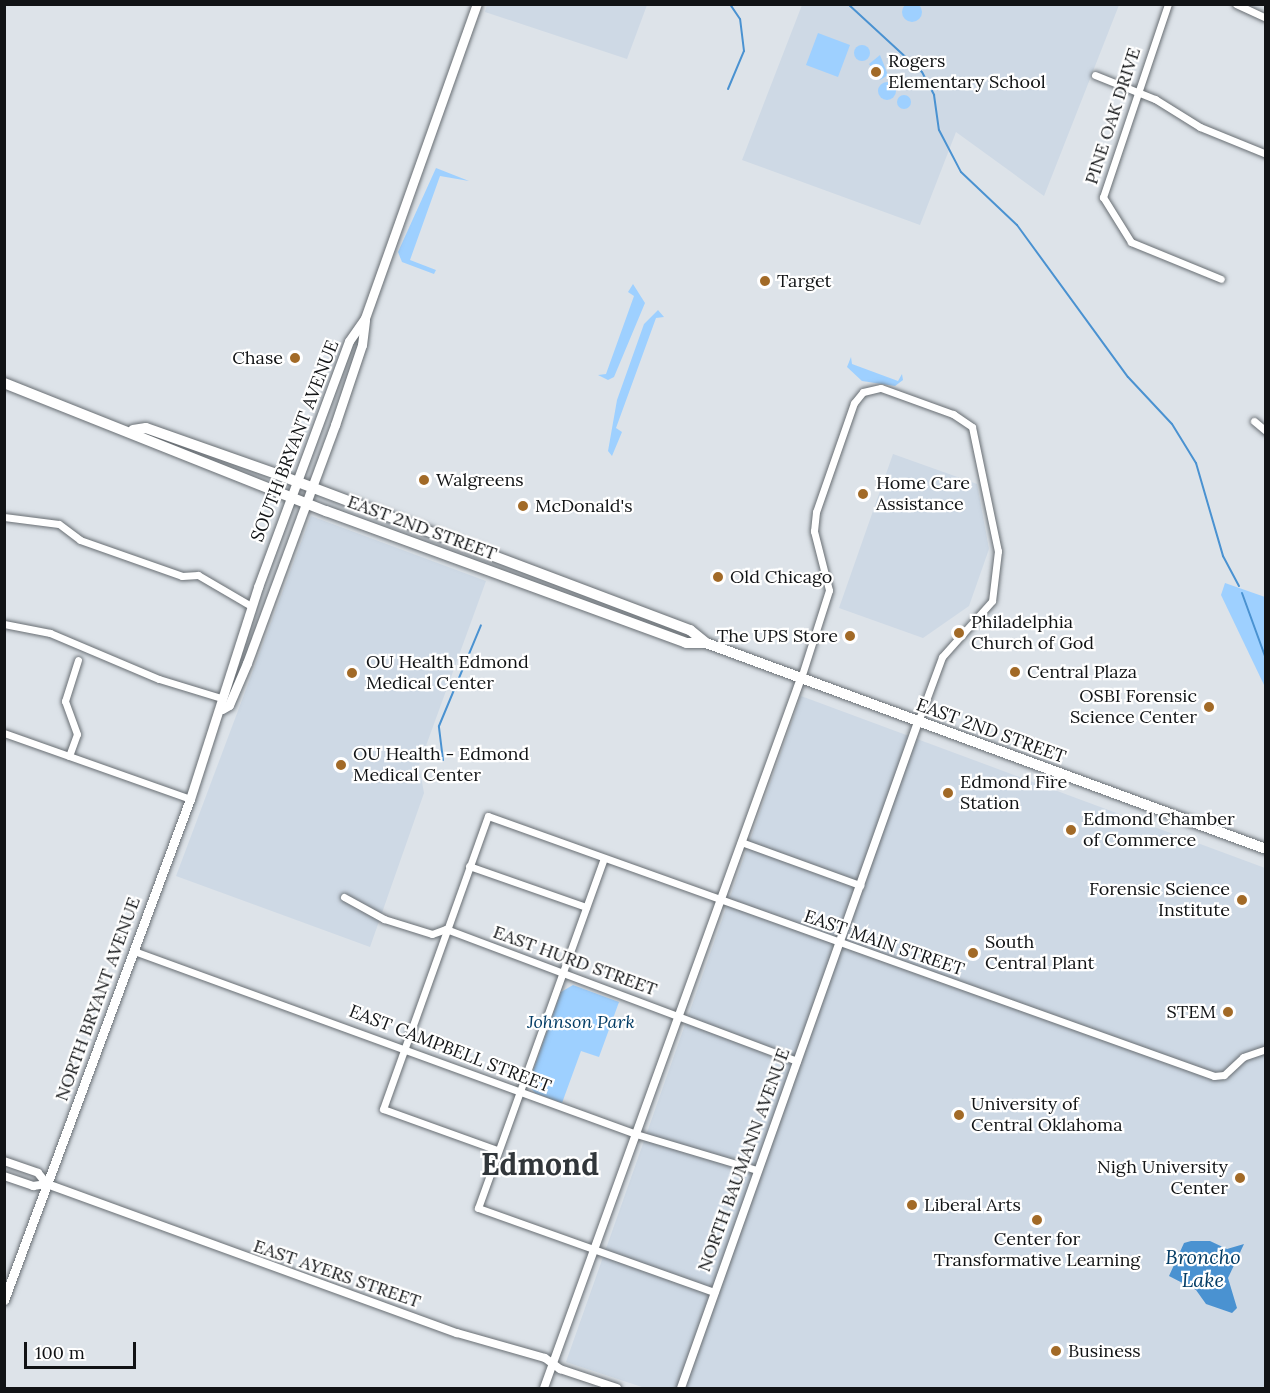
<!DOCTYPE html>
<style>
body{margin:0}
#map{position:relative;width:1270px;height:1393px;overflow:hidden;background:#dde3e9;font-family:Lora,serif}
div>[style]{position:absolute}
[style*='--x']{left:calc(var(--x)*1px);top:calc(var(--y)*1px);width:calc(var(--w)*1px);rotate:calc(var(--a)*1deg)}
.built>*{inset:0;background:#ced9e5}
.green>*{inset:0;background:#9ed0ff}
.round{border-radius:50%}
.water>*{inset:0;background:#4a92d1}
.stream>*{height:2px;margin:-1px;padding:0 1px;transform-origin:1px;border-radius:1px;background:#4a92d1}
.roads{filter:drop-shadow(0 0 2px #686e73) drop-shadow(0 0 2px #686e73)}
.minor>*{height:7px;margin:-3.5px;padding:0 3.5px;transform-origin:3.5px;border-radius:3.5px;background:#fff}
.tertiary>*{height:8px;margin:-4px;padding:0 4px;transform-origin:4px;border-radius:4px;background:#fff}
.secondary>*{height:9px;margin:-4.5px;padding:0 4.5px;transform-origin:4.5px;border-radius:4.5px;background:#fff}
.primary>*{height:10px;margin:-5px;padding:0 5px;transform-origin:5px;border-radius:5px;background:#fff}
.dots>*{width:16px;height:16px;translate:-50% -50%;box-sizing:border-box;border:3px solid #fff;border-radius:50%}
span{translate:-50% -50%;white-space:nowrap;text-align:center;line-height:1.15;-webkit-text-stroke:4.5px #fff;paint-order:stroke}
.poi-label{font-size:18px;color:#111315}
.left{translate:0 -50%;text-align:left}
.right{translate:-100% -50%;text-align:right}
.street-label{font-size:18px;color:#111315}
.park-label{font-size:18px;color:#043d66;font-style:italic}
.water-label{font-size:20px;color:#033c65;font-style:italic}
.town-label{font-size:30px;color:#31363a;font-weight:700}
.frame{position:absolute;inset:0;border:6px solid #111315;pointer-events:none}
.scale{position:absolute;left:24px;top:1342px;width:112px;height:27px;box-sizing:border-box;border:3px solid #111315;border-top:0;padding-left:8px;font-size:18px;line-height:21px;white-space:nowrap;color:#111315;-webkit-text-stroke:4px #fff;paint-order:stroke}
</style>
<div id="map">
<div class="built">
<i style="clip-path:polygon(487px 5px,487px 4px,647px 5px,627px 59px,485px 12px)"></i>
<i style="clip-path:polygon(802px 5px,1119px 5px,1044px 196px,956px 132px,920px 225px,742px 160px)"></i>
<i style="clip-path:polygon(893px 454px,977px 484px,989px 549px,969px 606px,923px 638px,839px 608px)"></i>
<i style="clip-path:polygon(311px 516px,486px 581px,419px 765px,424px 793px,370px 947px,176px 876px)"></i>
<i style="clip-path:polygon(801px 696px,1265px 868px,1265px 1388px,645px 1388px,566px 1362px)"></i>
</div>
<div class="green">
<i class="round" style="left:902px;top:2px;width:20px;height:20px"></i>
<i style="clip-path:polygon(818px 33px,850px 45px,838px 77px,806px 65px)"></i>
<i class="round" style="left:854px;top:45px;width:16px;height:16px"></i>
<i style="clip-path:polygon(880px 55px,888px 75px,880px 80px,869px 64px)"></i>
<i class="round" style="left:878px;top:82px;width:18px;height:18px"></i>
<i class="round" style="left:897px;top:95px;width:14px;height:14px"></i>
<i style="clip-path:polygon(436px 168px,469px 181px,440px 176px,410px 260px,436px 270px,434px 274px,402px 262px,398px 252px)"></i>
<i style="clip-path:polygon(633px 284px,645px 303px,614px 377px,608px 380px,598px 375px,606px 374px,634px 296px,628px 292px)"></i>
<i style="clip-path:polygon(658px 310px,664px 317px,656px 318px,616px 428px,622px 432px,612px 456px,608px 451px,617px 400px,644px 324px)"></i>
<i style="clip-path:polygon(851px 357px,852px 364px,898px 381px,902px 374px,903px 380px,895px 386px,862px 381px,847px 367px)"></i>
<i style="clip-path:polygon(1225px 583px,1265px 597px,1265px 687px,1221px 595px)"></i>
<i style="clip-path:polygon(573px 985px,619px 1002px,599px 1057px,581px 1051px,562px 1103px,535px 1093px,528px 1085px,561px 992px)"></i>
</div>
<div class="water">
<i style="clip-path:polygon(1191px 1241px,1210px 1241px,1227px 1249px,1244px 1244px,1228px 1278px,1237px 1308px,1232px 1313px,1206px 1304px,1196px 1290px,1169px 1276px,1184px 1243px)"></i>
</div>
<div class="stream">
<i style="--x:848;--y:4;--w:100;--a:42.6"></i>
<i style="--x:922;--y:72;--w:26;--a:62"></i>
<i style="--x:934;--y:95;--w:35;--a:82"></i>
<i style="--x:939;--y:130;--w:47;--a:62.4"></i>
<i style="--x:961;--y:172;--w:77;--a:43.4"></i>
<i style="--x:1017;--y:225;--w:188;--a:53.9"></i>
<i style="--x:1128;--y:377;--w:64;--a:46.9"></i>
<i style="--x:1172;--y:424;--w:46;--a:58.4"></i>
<i style="--x:1196;--y:463;--w:97;--a:73.8"></i>
<i style="--x:1223;--y:556;--w:34;--a:62"></i>
<i style="--x:728;--y:89;--w:41;--a:-67.2"></i>
<i style="--x:744;--y:51;--w:32;--a:-97"></i>
<i style="--x:740;--y:19;--w:18;--a:-124"></i>
<i style="--x:1242;--y:593;--w:70;--a:70"></i>
<i style="--x:443;--y:760;--w:34;--a:-97"></i>
<i style="--x:439;--y:726;--w:109;--a:-67.4"></i>
</div>
<div class="roads">
<div class="minor">
<i style="--x:1168;--y:4;--w:204;--a:108.6"></i>
<i style="--x:1103;--y:197;--w:53;--a:58.1"></i>
<i style="--x:1131;--y:242;--w:97;--a:22.3"></i>
<i style="--x:1236;--y:4;--w:33;--a:25"></i>
<i style="--x:1095;--y:75;--w:65;--a:21.8"></i>
<i style="--x:1155;--y:99;--w:53;--a:31.9"></i>
<i style="--x:1200;--y:127;--w:71;--a:22.2"></i>
<i style="--x:1254;--y:421;--w:16;--a:40"></i>
<i style="--x:4;--y:517;--w:55;--a:7.3"></i>
<i style="--x:59;--y:524;--w:26;--a:37"></i>
<i style="--x:80;--y:540;--w:108;--a:19.4"></i>
<i style="--x:182;--y:576;--w:16;--a:-4"></i>
<i style="--x:198;--y:575;--w:61;--a:30.3"></i>
<i style="--x:4;--y:624;--w:47;--a:11.1"></i>
<i style="--x:50;--y:633;--w:118;--a:22.9"></i>
<i style="--x:159;--y:679;--w:65;--a:17"></i>
<i style="--x:801;--y:678;--w:92;--a:-72.3"></i>
<i style="--x:829;--y:590;--w:61;--a:-104.3"></i>
<i style="--x:814;--y:531;--w:19;--a:-84"></i>
<i style="--x:816;--y:512;--w:115;--a:-70.8"></i>
<i style="--x:854;--y:403;--w:14;--a:-51"></i>
<i style="--x:863;--y:392;--w:18;--a:-13"></i>
<i style="--x:881;--y:388;--w:77;--a:19.9"></i>
<i style="--x:953;--y:414;--w:23;--a:34"></i>
<i style="--x:972;--y:427;--w:127;--a:78.2"></i>
<i style="--x:998;--y:551;--w:50;--a:96.8"></i>
<i style="--x:992;--y:601;--w:75;--a:131.8"></i>
<i style="--x:942;--y:657;--w:69;--a:110.3"></i>
<i style="--x:4;--y:733;--w:197;--a:19.5"></i>
<i style="--x:69;--y:756;--w:23;--a:-70"></i>
<i style="--x:77;--y:734;--w:35;--a:-110"></i>
<i style="--x:65;--y:701;--w:43;--a:-72.4"></i>
<i style="--x:741;--y:842;--w:127;--a:19.9"></i>
<i style="--x:604;--y:858;--w:372;--a:109.8"></i>
<i style="--x:478;--y:1208;--w:251;--a:19.6"></i>
<i style="--x:469;--y:866;--w:124;--a:19.3"></i>
<i style="--x:344;--y:897;--w:46;--a:28.8"></i>
<i style="--x:384;--y:919;--w:50;--a:17.4"></i>
<i style="--x:432;--y:934;--w:15;--a:-20"></i>
<i style="--x:446;--y:929;--w:375;--a:20.6"></i>
<i style="--x:134;--y:951;--w:534;--a:20.03"></i>
<i style="--x:636;--y:1134;--w:126;--a:16.6"></i>
<i style="--x:497;--y:1150;--w:121;--a:-160.2"></i>
<i style="--x:383;--y:1109;--w:311;--a:-70.3"></i>
<i style="--x:488;--y:816;--w:771;--a:19.7"></i>
<i style="--x:1214;--y:1076;--w:10;--a:-6"></i>
<i style="--x:1224;--y:1075;--w:26;--a:-43"></i>
<i style="--x:1243;--y:1057;--w:24;--a:-19"></i>
</div>
<div class="tertiary">
<i style="--x:4;--y:1161;--w:36;--a:19"></i>
<i style="--x:38;--y:1173;--w:14;--a:51"></i>
<i style="--x:4;--y:1176;--w:31;--a:19"></i>
<i style="--x:33;--y:1186;--w:14;--a:-8"></i>
<i style="--x:47;--y:1184;--w:436;--a:20"></i>
<i style="--x:457;--y:1333;--w:91;--a:15.9"></i>
<i style="--x:545;--y:1358;--w:19;--a:36"></i>
<i style="--x:560;--y:1369;--w:60;--a:18.4"></i>
<i style="--x:544;--y:1388;--w:755;--a:-70.1"></i>
<i style="--x:681;--y:1388;--w:707;--a:-70.41"></i>
</div>
<div class="secondary">
<i style="--x:222;--y:709;--w:8;--a:-30"></i>
<i style="--x:229;--y:705;--w:46;--a:-66.8"></i>
<i style="--x:247;--y:663;--w:254;--a:-69.7"></i>
<i style="--x:335;--y:425;--w:84;--a:-71.4"></i>
<i style="--x:362;--y:345;--w:25;--a:-83"></i>
<i style="--x:4;--y:1300;--w:534;--a:-69.63"></i>
<i style="--x:190;--y:799;--w:223;--a:-72.2"></i>
<i style="--x:258;--y:587;--w:262;--a:-69.7"></i>
<i style="--x:349;--y:341;--w:28;--a:-55"></i>
<i style="--x:365;--y:318;--w:333;--a:-70.4"></i>
</div>
<div class="primary">
<i style="--x:4;--y:383;--w:347;--a:21.7"></i>
<i style="--x:326;--y:511;--w:383;--a:20.1"></i>
<i style="--x:686;--y:643;--w:20;--a:0"></i>
<i style="--x:133;--y:430;--w:13;--a:-9"></i>
<i style="--x:146;--y:428;--w:136;--a:19.4"></i>
<i style="--x:274;--y:473;--w:445;--a:20.7"></i>
<i style="--x:690;--y:630;--w:21;--a:39"></i>
<i style="--x:706;--y:643;--w:597;--a:20.2"></i>
</div>
</div>
<div class="dots">
<i style="left:876px;top:72px;background:#a26a27"></i>
<i style="left:765px;top:281px;background:#a26a27"></i>
<i style="left:295px;top:358px;background:#a26a27"></i>
<i style="left:424px;top:480px;background:#a26a27"></i>
<i style="left:863px;top:494px;background:#a26a27"></i>
<i style="left:523px;top:506px;background:#a26a27"></i>
<i style="left:718px;top:577px;background:#a26a27"></i>
<i style="left:959px;top:633px;background:#a26a27"></i>
<i style="left:850px;top:636px;background:#a26a27"></i>
<i style="left:1015px;top:672px;background:#a26a27"></i>
<i style="left:352px;top:673px;background:#a26a27"></i>
<i style="left:1209px;top:707px;background:#a26a27"></i>
<i style="left:341px;top:765px;background:#a26a27"></i>
<i style="left:948px;top:793px;background:#a26a27"></i>
<i style="left:1071px;top:830px;background:#a26a27"></i>
<i style="left:1242px;top:900px;background:#a26a27"></i>
<i style="left:973px;top:953px;background:#a26a27"></i>
<i style="left:1228px;top:1012px;background:#a26a27"></i>
<i style="left:959px;top:1115px;background:#a26a27"></i>
<i style="left:1240px;top:1178px;background:#a26a27"></i>
<i style="left:912px;top:1205px;background:#a26a27"></i>
<i style="left:1037px;top:1220px;background:#a26a27"></i>
<i style="left:1056px;top:1351px;background:#a26a27"></i>
</div>
<div class="poi-label">
<span class="left" style="left:888px;top:72px">Rogers<br>Elementary School</span>
<span class="left" style="left:777px;top:281px">Target</span>
<span class="right" style="left:283px;top:358px">Chase</span>
<span class="left" style="left:436px;top:480px">Walgreens</span>
<span class="left" style="left:876px;top:494px">Home Care<br>Assistance</span>
<span class="left" style="left:535px;top:506px">McDonald's</span>
<span class="left" style="left:730px;top:577px">Old Chicago</span>
<span class="left" style="left:971px;top:633px">Philadelphia<br>Church of God</span>
<span class="right" style="left:838px;top:636px">The UPS Store</span>
<span class="left" style="left:366px;top:673px">OU Health Edmond<br>Medical Center</span>
<span class="left" style="left:1027px;top:672px">Central Plaza</span>
<span class="right" style="left:1197px;top:707px">OSBI Forensic<br>Science Center</span>
<span class="left" style="left:353px;top:765px">OU Health - Edmond<br>Medical Center</span>
<span class="left" style="left:960px;top:793px">Edmond Fire<br>Station</span>
<span class="left" style="left:1083px;top:830px">Edmond Chamber<br>of Commerce</span>
<span class="right" style="left:1230px;top:900px">Forensic Science<br>Institute</span>
<span class="left" style="left:985px;top:953px">South<br>Central Plant</span>
<span class="right" style="left:1216px;top:1012px">STEM</span>
<span class="left" style="left:971px;top:1115px">University of<br>Central Oklahoma</span>
<span class="right" style="left:1228px;top:1178px">Nigh University<br>Center</span>
<span class="left" style="left:924px;top:1205px">Liberal Arts</span>
<span style="left:1037px;top:1250px">Center for<br>Transformative Learning</span>
<span class="left" style="left:1068px;top:1351px">Business</span>
</div>
<div class="street-label">
<span style="left:1113px;top:116px;rotate:-72deg">PINE OAK DRIVE</span>
<span style="left:295px;top:441px;rotate:-69deg">SOUTH BRYANT AVENUE</span>
<span style="left:422px;top:528px;rotate:20deg">EAST 2ND STREET</span>
<span style="left:991px;top:731px;rotate:20deg">EAST 2ND STREET</span>
<span style="left:884px;top:943px;rotate:19deg">EAST MAIN STREET</span>
<span style="left:575px;top:961px;rotate:20deg">EAST HURD STREET</span>
<span style="left:98px;top:999px;rotate:-70deg">NORTH BRYANT AVENUE</span>
<span style="left:450px;top:1049px;rotate:21deg">EAST CAMPBELL STREET</span>
<span style="left:744px;top:1160px;rotate:-70deg">NORTH BAUMANN AVENUE</span>
<span style="left:337px;top:1274px;rotate:19deg">EAST AYERS STREET</span>
</div>
<div class="park-label">
<span style="left:581px;top:1022px">Johnson Park</span>
</div>
<div class="water-label">
<span style="left:1203px;top:1268px">Broncho<br>Lake</span>
</div>
<div class="town-label">
<span style="left:540px;top:1164px">Edmond</span>
</div>
<div class="frame"></div>
<div class="scale">100 m</div>
</div>
